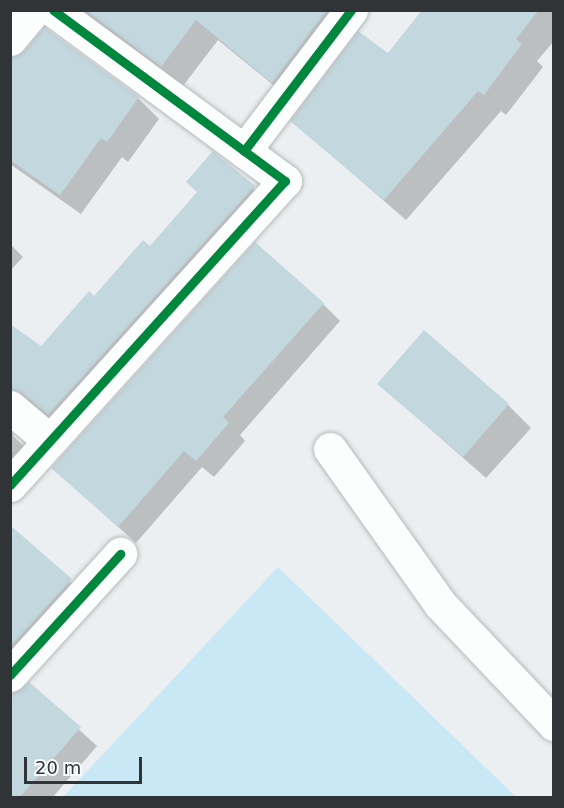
<!DOCTYPE html>
<style>
body{margin:0}
#map{position:relative;width:564px;height:808px;overflow:hidden;background:#ebeff1;font-family:"DejaVu Sans",sans-serif}
div>[style]{position:absolute}
[style*='--x']{left:calc(var(--x)*1px);top:calc(var(--y)*1px);width:calc(var(--w)*1px);rotate:calc(var(--a)*1deg)}
.green>*{inset:0;background:#c8e8f5}
.shadow>*{inset:0;background:#0003}
.building>*{inset:0;background:#c3d7df}
.roads{filter:drop-shadow(0 0 2px #b7babb) drop-shadow(0 0 2px #b7babb)}
.minor>*{height:33px;margin:-16.5px;padding:0 16.5px;transform-origin:16.5px;border-radius:16.5px;background:#fcfdfd}
.cycleway>*{height:9px;margin:-4.5px;padding:0 4.5px;transform-origin:4.5px;border-radius:4.5px;background:#00873e}
span{translate:-50% -50%;white-space:nowrap;text-align:center;line-height:1.15;-webkit-text-stroke:4.5px #f8fdff;paint-order:stroke}
.frame{position:absolute;inset:0;border:12px solid #313436;pointer-events:none}
.scale{position:absolute;left:24px;top:757px;width:118px;height:27px;box-sizing:border-box;border:3px solid #313436;border-top:0;padding-left:8px;font-size:18px;line-height:21px;white-space:nowrap;color:#313436;-webkit-text-stroke:4px #f8fdff;paint-order:stroke}
</style>
<div id="map">
<div class="green">
<i style="clip-path:polygon(278px 567px,516px 797px,63px 797px)"></i>
</div>
<div class="shadow">
<i style="clip-path:polygon(10px 10px,330px 10px,294px 102px,218px 40px,183px 86px,41px 18px,11px 57px,18px 58px,45px 29px,138px 98px,159px 119px,128px 162px,122px 157px,81px 214px,10px 164px)"></i>
<i style="clip-path:polygon(423px 10px,554px 10px,554px 41px,537px 61px,543px 67px,506px 115px,501px 111px,406px 220px,292px 121px,389px 55px)"></i>
<i style="clip-path:polygon(213px 153px,272px 205px,67px 431px,33px 406px,10px 419px,10px 326px,41px 348px,150px 248px,199px 193px)"></i>
<i style="clip-path:polygon(10px 244px,23px 257px,10px 271px)"></i>
<i style="clip-path:polygon(323px 304px,340px 321px,240px 435px,245px 441px,214px 477px,202px 467px,136px 543px,53px 468px)"></i>
<i style="clip-path:polygon(379px 384px,508px 405px,531px 428px,486px 478px)"></i>
<i style="clip-path:polygon(10px 427px,14px 437px,40px 461px,10px 496px)"></i>
<i style="clip-path:polygon(10px 527px,88px 598px,13px 680px,10px 693px)"></i>
<i style="clip-path:polygon(29px 684px,97px 746px,52px 798px,10px 798px)"></i>
</div>
<div class="building">
<i style="clip-path:polygon(85px 10px,327px 10px,272px 83px,196px 20px,161px 67px)"></i>
<i style="clip-path:polygon(422px 10px,539px 10px,516px 39px,522px 44px,484px 95px,478px 91px,384px 200px,290px 121px,358px 31px,388px 53px)"></i>
<i style="clip-path:polygon(44px 27px,139px 97px,107px 142px,101px 138px,60px 195px,10px 160px,10px 57px,24px 51px)"></i>
<i style="clip-path:polygon(213px 151px,255px 186px,48px 415px,22px 393px,10px 389px,10px 324px,41px 346px,89px 291px,94px 296px,143px 240px,150px 246px,197px 192px,186px 182px)"></i>
<i style="clip-path:polygon(255px 242px,324px 303px,223px 417px,229px 423px,196px 461px,184px 451px,118px 527px,51px 468px)"></i>
<i style="clip-path:polygon(424px 330px,509px 404px,463px 457px,377px 384px)"></i>
<i style="clip-path:polygon(10px 525px,72px 579px,10px 647px)"></i>
<i style="clip-path:polygon(29px 682px,81px 727px,19px 798px,10px 798px,10px 693px)"></i>
</div>
<div class="roads">
<div class="minor">
<i style="--x:10;--y:39;--w:38;--a:-50"></i>
<i style="--x:244;--y:151;--w:177;--a:-52.8"></i>
<i style="--x:10;--y:407;--w:52;--a:40.4"></i>
<i style="--x:330;--y:449;--w:190;--a:54.6"></i>
<i style="--x:440;--y:604;--w:166;--a:46.5"></i>
<i style="--x:10;--y:485;--w:410;--a:-47.9"></i>
<i style="--x:285;--y:181;--w:288;--a:-143.6"></i>
<i style="--x:10;--y:675;--w:164;--a:-47.7"></i>
</div>
</div>
<div class="cycleway">
<i style="--x:244;--y:151;--w:177;--a:-52.8"></i>
<i style="--x:10;--y:485;--w:410;--a:-47.9"></i>
<i style="--x:285;--y:181;--w:288;--a:-143.6"></i>
<i style="--x:10;--y:675;--w:164;--a:-47.7"></i>
</div>
<div class="frame"></div>
<div class="scale">20 m</div>
</div>
